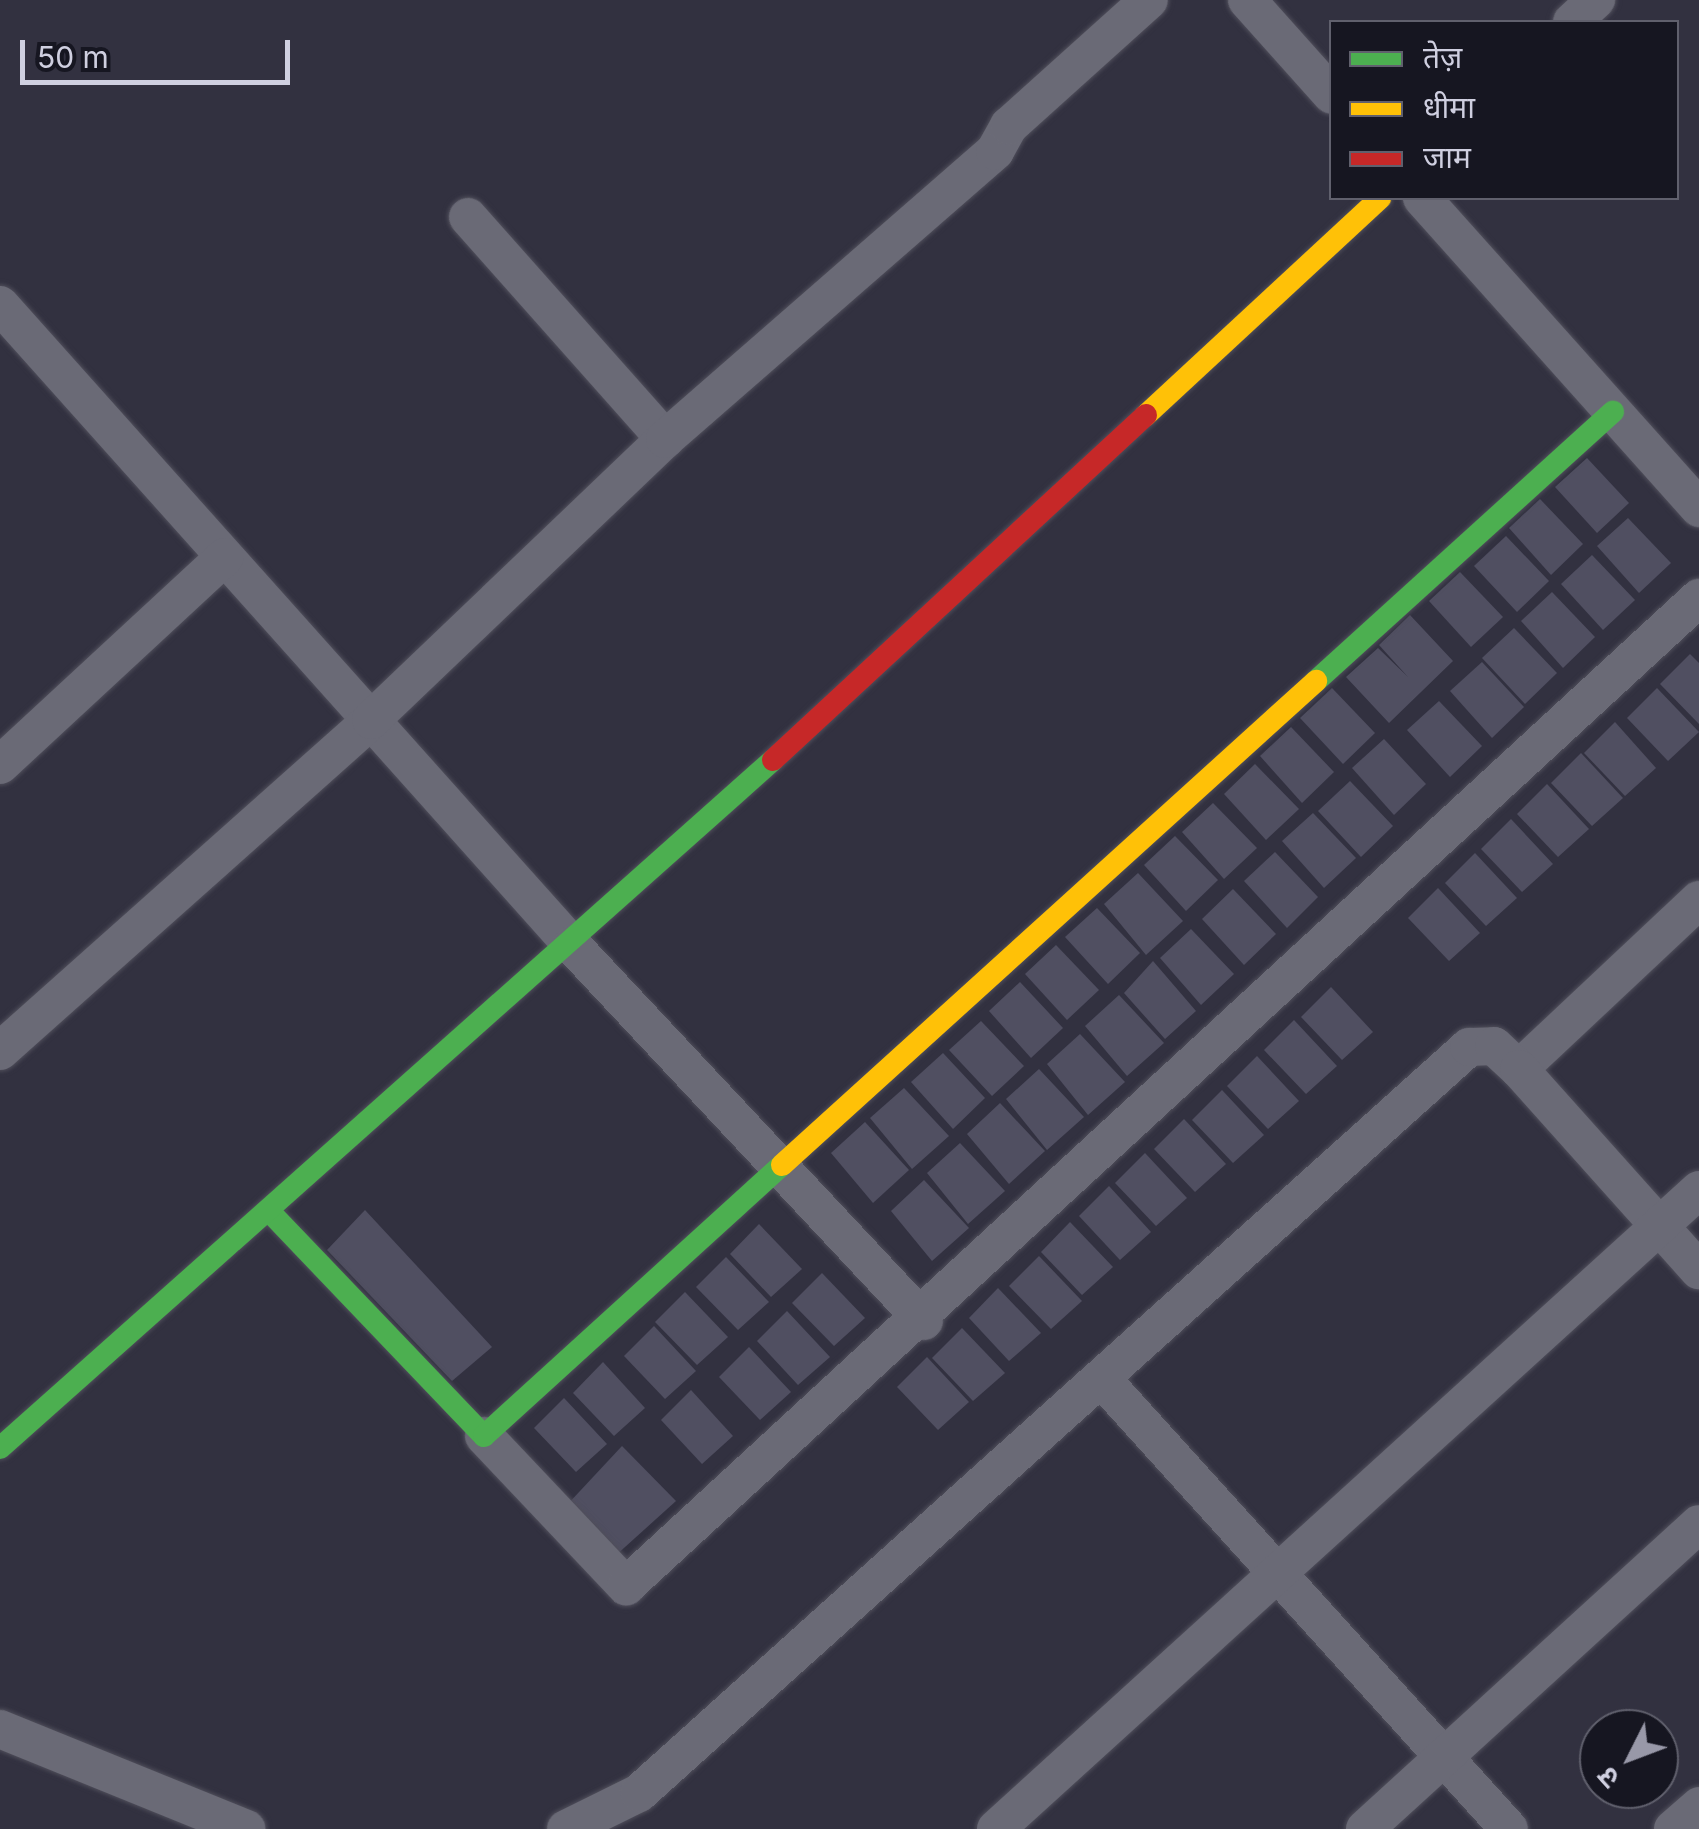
<!DOCTYPE html>
<meta charset="utf-8">
<style>
body{margin:0}
#map{position:relative;width:1699px;height:1829px;overflow:hidden;background:#323140;font-family:Inter,"Noto Sans Devanagari",sans-serif}
div>[style]{position:absolute}
[style*='--x']{left:calc(var(--x)*1px);top:calc(var(--y)*1px);width:calc(var(--w)*1px);rotate:calc(var(--a)*1deg)}
.building>*{inset:0;background:#504f61}
.roads{filter:drop-shadow(0 0 2px #4f4e5a) drop-shadow(0 0 2px #4f4e5a)}
.street>*{height:38px;margin:-19px;padding:0 19px;transform-origin:19px;border-radius:19px;background:#6a6a76}
.fast>*{height:22px;margin:-11px;padding:0 11px;transform-origin:11px;border-radius:11px;background:#4caf50}
.slow>*{height:22px;margin:-11px;padding:0 11px;transform-origin:11px;border-radius:11px;background:#ffc107}
.jam>*{height:22px;margin:-11px;padding:0 11px;transform-origin:11px;border-radius:11px;background:#c62828}
span{translate:-50% -50%;white-space:nowrap;text-align:center;line-height:1.15;-webkit-text-stroke:9px #161621;paint-order:stroke}
.legend{position:absolute;left:1329px;top:20px;width:350px;height:180px;box-sizing:border-box;background:#161621;border:2px solid #60606d;margin:0;padding:12px 18px;list-style:none;font-size:30px;color:#cfcfe0}
.legend li{display:flex;align-items:center;gap:20px;height:50px}
.legend b{width:50px;border:2px solid #60606d}
.north{position:absolute;left:1579px;top:1709px;width:100px;height:100px;box-sizing:border-box;background:#161621;border:2px solid #60606d;border-radius:50%;rotate:228deg;font-size:28px;font-weight:700;line-height:40px;text-align:center;color:#cfcfe0}
.north::after{content:'';display:block;margin:auto;width:35px;height:45px;background:#9898a8;clip-path:polygon(50% 0,100% 100%,50% 72%,0 100%)}
.scale{position:absolute;left:20px;top:40px;width:270px;height:45px;box-sizing:border-box;border:5px solid #cfcfe0;border-top:0;padding-left:12px;font-size:30px;line-height:35px;white-space:nowrap;color:#cfcfe0;-webkit-text-stroke:8px #161621;paint-order:stroke}
</style>
<div id="map">
<div class="building">
<i style="clip-path:polygon(1587px 458px,1629px 503px,1597px 533px,1555px 487px)"></i>
<i style="clip-path:polygon(1540px 499px,1583px 544px,1551px 575px,1509px 528px)"></i>
<i style="clip-path:polygon(1628px 518px,1671px 563px,1639px 593px,1597px 546px)"></i>
<i style="clip-path:polygon(1506px 536px,1549px 581px,1517px 612px,1474px 566px)"></i>
<i style="clip-path:polygon(1592px 555px,1635px 600px,1603px 630px,1561px 584px)"></i>
<i style="clip-path:polygon(1460px 572px,1503px 617px,1471px 647px,1429px 601px)"></i>
<i style="clip-path:polygon(1552px 592px,1595px 637px,1563px 668px,1521px 621px)"></i>
<i style="clip-path:polygon(1410px 615px,1453px 661px,1389px 723px,1346px 677px,1378px 648px,1408px 677px,1379px 645px)"></i>
<i style="clip-path:polygon(1514px 628px,1557px 673px,1525px 704px,1482px 658px)"></i>
<i style="clip-path:polygon(1690px 654px,1699px 663px,1699px 724px,1660px 684px)"></i>
<i style="clip-path:polygon(1482px 662px,1524px 707px,1492px 738px,1450px 691px)"></i>
<i style="clip-path:polygon(1332px 688px,1375px 733px,1343px 764px,1300px 718px)"></i>
<i style="clip-path:polygon(1657px 688px,1699px 732px,1668px 761px,1627px 718px)"></i>
<i style="clip-path:polygon(1439px 701px,1482px 746px,1450px 777px,1407px 730px)"></i>
<i style="clip-path:polygon(1615px 722px,1656px 768px,1625px 796px,1584px 753px)"></i>
<i style="clip-path:polygon(1291px 727px,1334px 772px,1302px 803px,1260px 756px)"></i>
<i style="clip-path:polygon(1384px 739px,1426px 784px,1394px 815px,1352px 768px)"></i>
<i style="clip-path:polygon(1581px 753px,1623px 798px,1592px 826px,1551px 783px)"></i>
<i style="clip-path:polygon(1255px 764px,1299px 809px,1266px 840px,1224px 794px)"></i>
<i style="clip-path:polygon(1350px 781px,1393px 826px,1361px 857px,1318px 811px)"></i>
<i style="clip-path:polygon(1547px 784px,1589px 829px,1558px 857px,1517px 814px)"></i>
<i style="clip-path:polygon(1213px 803px,1257px 848px,1224px 879px,1182px 832px)"></i>
<i style="clip-path:polygon(1313px 813px,1356px 858px,1324px 888px,1282px 841px)"></i>
<i style="clip-path:polygon(1511px 819px,1553px 864px,1522px 892px,1481px 849px)"></i>
<i style="clip-path:polygon(1175px 836px,1218px 880px,1186px 911px,1144px 865px)"></i>
<i style="clip-path:polygon(1275px 852px,1318px 897px,1287px 928px,1244px 881px)"></i>
<i style="clip-path:polygon(1475px 853px,1517px 898px,1486px 926px,1445px 883px)"></i>
<i style="clip-path:polygon(1138px 873px,1183px 921px,1146px 955px,1104px 904px)"></i>
<i style="clip-path:polygon(1438px 888px,1480px 933px,1449px 961px,1408px 918px)"></i>
<i style="clip-path:polygon(1233px 889px,1276px 934px,1244px 965px,1202px 919px)"></i>
<i style="clip-path:polygon(1097px 908px,1140px 953px,1108px 984px,1065px 937px)"></i>
<i style="clip-path:polygon(1191px 929px,1234px 974px,1201px 1005px,1160px 958px)"></i>
<i style="clip-path:polygon(1056px 945px,1099px 990px,1067px 1020px,1025px 974px)"></i>
<i style="clip-path:polygon(1153px 961px,1196px 1011px,1165px 1039px,1124px 993px)"></i>
<i style="clip-path:polygon(1020px 982px,1063px 1028px,1031px 1058px,989px 1011px)"></i>
<i style="clip-path:polygon(1331px 987px,1373px 1032px,1342px 1060px,1301px 1017px)"></i>
<i style="clip-path:polygon(1119px 995px,1164px 1043px,1127px 1076px,1085px 1026px)"></i>
<i style="clip-path:polygon(1294px 1020px,1337px 1066px,1306px 1094px,1264px 1050px)"></i>
<i style="clip-path:polygon(981px 1021px,1024px 1066px,992px 1096px,949px 1050px)"></i>
<i style="clip-path:polygon(1080px 1034px,1125px 1082px,1088px 1115px,1047px 1064px)"></i>
<i style="clip-path:polygon(943px 1053px,985px 1098px,953px 1129px,911px 1082px)"></i>
<i style="clip-path:polygon(1257px 1056px,1299px 1101px,1268px 1129px,1227px 1086px)"></i>
<i style="clip-path:polygon(1039px 1069px,1084px 1117px,1047px 1150px,1006px 1099px)"></i>
<i style="clip-path:polygon(904px 1088px,949px 1136px,912px 1169px,870px 1118px)"></i>
<i style="clip-path:polygon(1222px 1090px,1264px 1135px,1233px 1163px,1192px 1120px)"></i>
<i style="clip-path:polygon(1000px 1103px,1045px 1151px,1009px 1184px,967px 1134px)"></i>
<i style="clip-path:polygon(1184px 1119px,1226px 1164px,1195px 1192px,1154px 1149px)"></i>
<i style="clip-path:polygon(865px 1122px,909px 1170px,873px 1203px,831px 1153px)"></i>
<i style="clip-path:polygon(960px 1143px,1005px 1191px,968px 1224px,927px 1173px)"></i>
<i style="clip-path:polygon(1145px 1153px,1187px 1198px,1156px 1226px,1115px 1183px)"></i>
<i style="clip-path:polygon(924px 1180px,969px 1228px,932px 1261px,891px 1211px)"></i>
<i style="clip-path:polygon(1109px 1186px,1151px 1232px,1120px 1260px,1079px 1216px)"></i>
<i style="clip-path:polygon(365px 1210px,492px 1347px,452px 1381px,327px 1250px)"></i>
<i style="clip-path:polygon(1070px 1222px,1113px 1267px,1082px 1295px,1041px 1252px)"></i>
<i style="clip-path:polygon(759px 1224px,802px 1269px,771px 1297px,730px 1254px)"></i>
<i style="clip-path:polygon(1039px 1256px,1082px 1301px,1051px 1329px,1009px 1286px)"></i>
<i style="clip-path:polygon(726px 1257px,769px 1302px,738px 1330px,696px 1287px)"></i>
<i style="clip-path:polygon(822px 1273px,865px 1318px,834px 1346px,792px 1303px)"></i>
<i style="clip-path:polygon(998px 1288px,1041px 1333px,1009px 1361px,969px 1318px)"></i>
<i style="clip-path:polygon(685px 1292px,728px 1337px,697px 1365px,655px 1322px)"></i>
<i style="clip-path:polygon(787px 1311px,830px 1357px,798px 1385px,757px 1341px)"></i>
<i style="clip-path:polygon(654px 1326px,696px 1371px,665px 1399px,624px 1356px)"></i>
<i style="clip-path:polygon(962px 1328px,1005px 1373px,973px 1401px,932px 1358px)"></i>
<i style="clip-path:polygon(749px 1347px,791px 1392px,760px 1420px,719px 1377px)"></i>
<i style="clip-path:polygon(927px 1357px,969px 1402px,938px 1430px,897px 1387px)"></i>
<i style="clip-path:polygon(603px 1362px,645px 1408px,614px 1436px,573px 1393px)"></i>
<i style="clip-path:polygon(691px 1390px,733px 1436px,702px 1464px,661px 1420px)"></i>
<i style="clip-path:polygon(564px 1398px,607px 1444px,576px 1472px,534px 1428px)"></i>
<i style="clip-path:polygon(622px 1446px,676px 1501px,614px 1557px,566px 1506px)"></i>
</div>
<div class="roads">
<div class="street">
<i style="--x:1247;--y:0;--w:127;--a:48.2"></i>
<i style="--x:1572;--y:22;--w:33;--a:-43"></i>
<i style="--x:1422;--y:198;--w:416;--a:48.2"></i>
<i style="--x:468;--y:217;--w:297;--a:48.4"></i>
<i style="--x:0;--y:305;--w:858;--a:48.21"></i>
<i style="--x:572;--y:945;--w:515;--a:46.89"></i>
<i style="--x:0;--y:765;--w:306;--a:-42.8"></i>
<i style="--x:0;--y:1051;--w:497;--a:-41.7"></i>
<i style="--x:371;--y:720;--w:407;--a:-43.7"></i>
<i style="--x:665;--y:439;--w:438;--a:-41.1"></i>
<i style="--x:995;--y:151;--w:29;--a:-61"></i>
<i style="--x:1009;--y:126;--w:188;--a:-42"></i>
<i style="--x:1519;--y:1069;--w:247;--a:-43.2"></i>
<i style="--x:1101;--y:1378;--w:608;--a:47.87"></i>
<i style="--x:484;--y:1436;--w:207;--a:46.6"></i>
<i style="--x:626;--y:1586;--w:1459;--a:-42.64"></i>
<i style="--x:0;--y:1729;--w:266;--a:22.1"></i>
<i style="--x:566;--y:1829;--w:81;--a:-26.3"></i>
<i style="--x:639;--y:1793;--w:1116;--a:-41.95"></i>
<i style="--x:1469;--y:1047;--w:25;--a:-2"></i>
<i style="--x:1494;--y:1046;--w:34;--a:43"></i>
<i style="--x:1519;--y:1069;--w:270;--a:48.2"></i>
<i style="--x:996;--y:1829;--w:950;--a:-42.27"></i>
<i style="--x:1365;--y:1829;--w:452;--a:-42.4"></i>
<i style="--x:1673;--y:1829;--w:35;--a:-41"></i>
</div>
<div class="fast">
<i style="--x:1316;--y:681;--w:401;--a:-42.2"></i>
<i style="--x:269;--y:1211;--w:311;--a:46.3"></i>
<i style="--x:484;--y:1436;--w:403;--a:-42.3"></i>
<i style="--x:0;--y:1448;--w:1035;--a:-41.67"></i>
</div>
<div class="slow">
<i style="--x:1146;--y:415;--w:319;--a:-42.8"></i>
<i style="--x:782;--y:1165;--w:721;--a:-42.19"></i>
</div>
<div class="jam">
<i style="--x:773;--y:760;--w:508;--a:-42.77"></i>
</div>
</div>
<ul class="legend">
<li><b style="height:12px;background:#4caf50"></b>तेज़</li>
<li><b style="height:12px;background:#ffc107"></b>धीमा</li>
<li><b style="height:12px;background:#c62828"></b>जाम</li>
</ul>
<div class="north">उ</div>
<div class="scale">50 m</div>
</div>
